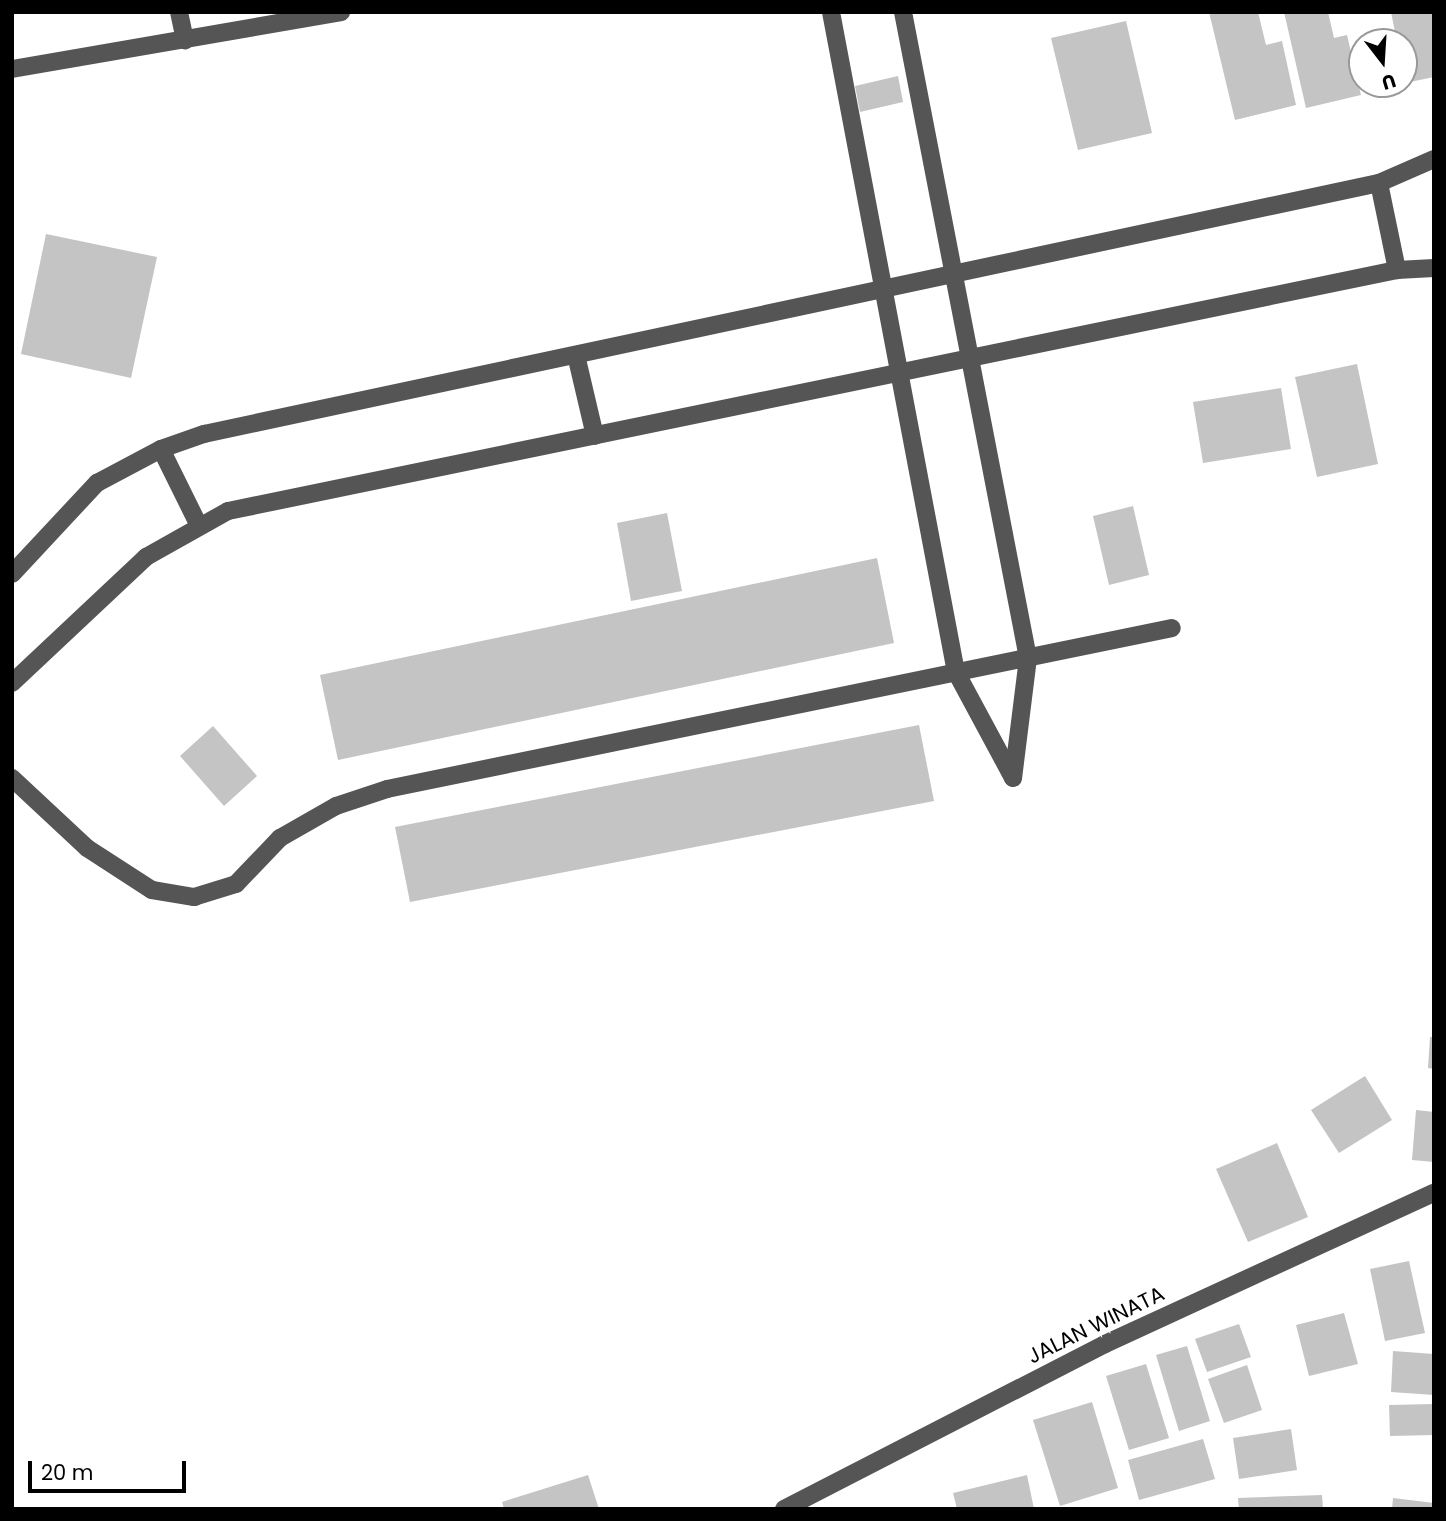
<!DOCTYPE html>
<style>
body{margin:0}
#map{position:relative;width:1446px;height:1521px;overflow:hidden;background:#fff;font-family:Poppins,sans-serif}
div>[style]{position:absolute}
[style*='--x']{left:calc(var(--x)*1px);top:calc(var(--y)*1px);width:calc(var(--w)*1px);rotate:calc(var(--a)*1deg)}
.building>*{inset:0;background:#c4c4c4}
.minor>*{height:18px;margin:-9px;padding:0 9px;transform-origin:9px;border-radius:9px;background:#555}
span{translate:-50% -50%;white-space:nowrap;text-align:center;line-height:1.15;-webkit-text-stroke:5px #fff;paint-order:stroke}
.street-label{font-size:21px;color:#000}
.frame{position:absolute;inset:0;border:14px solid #000;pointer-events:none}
.north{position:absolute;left:1348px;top:28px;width:70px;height:70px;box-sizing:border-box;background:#fff;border:2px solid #999;border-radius:50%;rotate:163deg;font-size:19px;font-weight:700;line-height:28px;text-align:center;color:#000}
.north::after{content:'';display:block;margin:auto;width:24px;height:32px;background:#000;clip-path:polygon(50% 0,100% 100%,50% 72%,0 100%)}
.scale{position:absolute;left:28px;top:1461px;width:158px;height:32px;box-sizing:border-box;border:4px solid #000;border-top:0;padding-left:9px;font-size:21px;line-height:24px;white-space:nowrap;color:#000;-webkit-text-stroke:5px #fff;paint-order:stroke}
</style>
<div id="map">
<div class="building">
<i style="clip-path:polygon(1209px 12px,1258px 12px,1266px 45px,1282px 41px,1296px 105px,1235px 120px)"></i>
<i style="clip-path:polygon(1284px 12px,1328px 12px,1334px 38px,1347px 35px,1361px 95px,1306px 108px)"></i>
<i style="clip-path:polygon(1391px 12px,1434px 12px,1434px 77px,1405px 83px,1404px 42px,1397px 42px)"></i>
<i style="clip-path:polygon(1126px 21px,1152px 133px,1078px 150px,1051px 38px)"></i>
<i style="clip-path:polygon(898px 76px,903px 102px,860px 112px,855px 86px)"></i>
<i style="clip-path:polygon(46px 234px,157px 257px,131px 378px,21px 354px)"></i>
<i style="clip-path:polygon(1357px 364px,1378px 464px,1317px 477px,1295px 377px)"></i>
<i style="clip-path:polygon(1281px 388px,1291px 449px,1203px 463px,1193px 402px)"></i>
<i style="clip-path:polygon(1133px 506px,1149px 575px,1109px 585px,1093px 516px)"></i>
<i style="clip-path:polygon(667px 513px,682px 591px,631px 601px,617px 523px)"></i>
<i style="clip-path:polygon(877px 558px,894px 643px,338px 760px,320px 675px)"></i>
<i style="clip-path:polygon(919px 725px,934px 801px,410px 902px,395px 827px)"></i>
<i style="clip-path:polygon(213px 726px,257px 776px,224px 806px,180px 756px)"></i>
<i style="clip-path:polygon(1430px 1037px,1434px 1037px,1434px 1069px,1428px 1068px)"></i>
<i style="clip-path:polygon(1365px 1076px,1392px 1120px,1339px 1153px,1311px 1110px)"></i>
<i style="clip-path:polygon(1416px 1110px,1434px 1112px,1434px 1162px,1412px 1160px)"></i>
<i style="clip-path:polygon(1277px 1143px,1308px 1217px,1248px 1242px,1216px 1169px)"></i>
<i style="clip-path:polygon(1409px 1261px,1425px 1333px,1385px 1341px,1370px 1269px)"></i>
<i style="clip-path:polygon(1344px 1313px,1358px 1364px,1309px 1376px,1296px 1325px)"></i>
<i style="clip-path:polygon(1239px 1324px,1251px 1357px,1207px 1372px,1195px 1339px)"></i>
<i style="clip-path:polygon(1187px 1346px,1210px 1421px,1179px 1431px,1156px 1355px)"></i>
<i style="clip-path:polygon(1393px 1351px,1434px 1354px,1434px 1395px,1391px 1392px)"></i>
<i style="clip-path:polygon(1146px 1364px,1169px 1438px,1129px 1450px,1106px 1376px)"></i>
<i style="clip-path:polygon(1247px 1365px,1262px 1410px,1224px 1423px,1208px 1379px)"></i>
<i style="clip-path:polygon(1092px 1402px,1118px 1488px,1060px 1506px,1033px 1420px)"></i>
<i style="clip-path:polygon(1434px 1404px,1434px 1435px,1390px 1436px,1389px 1405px)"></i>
<i style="clip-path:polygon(1291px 1429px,1297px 1470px,1239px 1479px,1233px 1438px)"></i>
<i style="clip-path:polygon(1203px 1439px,1215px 1479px,1139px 1500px,1128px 1460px)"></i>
<i style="clip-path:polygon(588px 1475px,599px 1509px,504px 1509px,502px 1502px)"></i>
<i style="clip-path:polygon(1027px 1475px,1034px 1509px,957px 1509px,953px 1493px)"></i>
<i style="clip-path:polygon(1322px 1495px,1323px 1509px,1239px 1509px,1238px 1498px)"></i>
<i style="clip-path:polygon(1393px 1498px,1434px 1503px,1434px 1509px,1392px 1509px)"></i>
</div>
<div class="minor">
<i style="--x:179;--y:12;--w:29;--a:78"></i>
<i style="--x:831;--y:12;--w:672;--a:79.28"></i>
<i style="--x:956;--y:672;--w:120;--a:61.7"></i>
<i style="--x:903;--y:12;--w:658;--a:79.05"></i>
<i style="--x:1028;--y:658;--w:121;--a:97.1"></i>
<i style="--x:12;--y:69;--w:334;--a:-9.8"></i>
<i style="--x:1379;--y:183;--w:89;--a:78.3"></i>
<i style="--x:576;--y:355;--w:83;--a:76.8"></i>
<i style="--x:161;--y:449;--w:84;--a:63.7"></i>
<i style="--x:12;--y:574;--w:125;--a:-47"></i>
<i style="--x:97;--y:483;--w:72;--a:-28"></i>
<i style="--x:161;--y:449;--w:46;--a:-19.2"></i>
<i style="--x:204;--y:434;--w:1202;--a:-12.06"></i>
<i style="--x:1379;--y:183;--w:60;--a:-23.6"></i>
<i style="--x:12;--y:683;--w:184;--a:-43.2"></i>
<i style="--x:146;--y:557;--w:94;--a:-29.3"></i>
<i style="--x:228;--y:511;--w:1194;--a:-11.65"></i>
<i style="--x:1397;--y:270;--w:37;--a:-3"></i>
<i style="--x:12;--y:778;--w:103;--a:43"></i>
<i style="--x:87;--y:848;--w:77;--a:32.9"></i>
<i style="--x:152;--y:890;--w:43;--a:9.5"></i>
<i style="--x:194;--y:897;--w:44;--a:-17.2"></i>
<i style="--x:236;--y:884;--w:64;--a:-46.3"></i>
<i style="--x:280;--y:838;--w:64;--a:-29.7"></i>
<i style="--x:336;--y:806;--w:54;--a:-18.4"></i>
<i style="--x:387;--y:789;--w:801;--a:-11.59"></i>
<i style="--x:784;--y:1509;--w:361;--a:-27.2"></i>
<i style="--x:1105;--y:1344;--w:362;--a:-24.7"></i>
</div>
<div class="street-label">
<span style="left:1096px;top:1325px;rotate:-26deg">JALAN WINATA</span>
</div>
<div class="frame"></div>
<div class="north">U</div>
<div class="scale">20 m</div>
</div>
